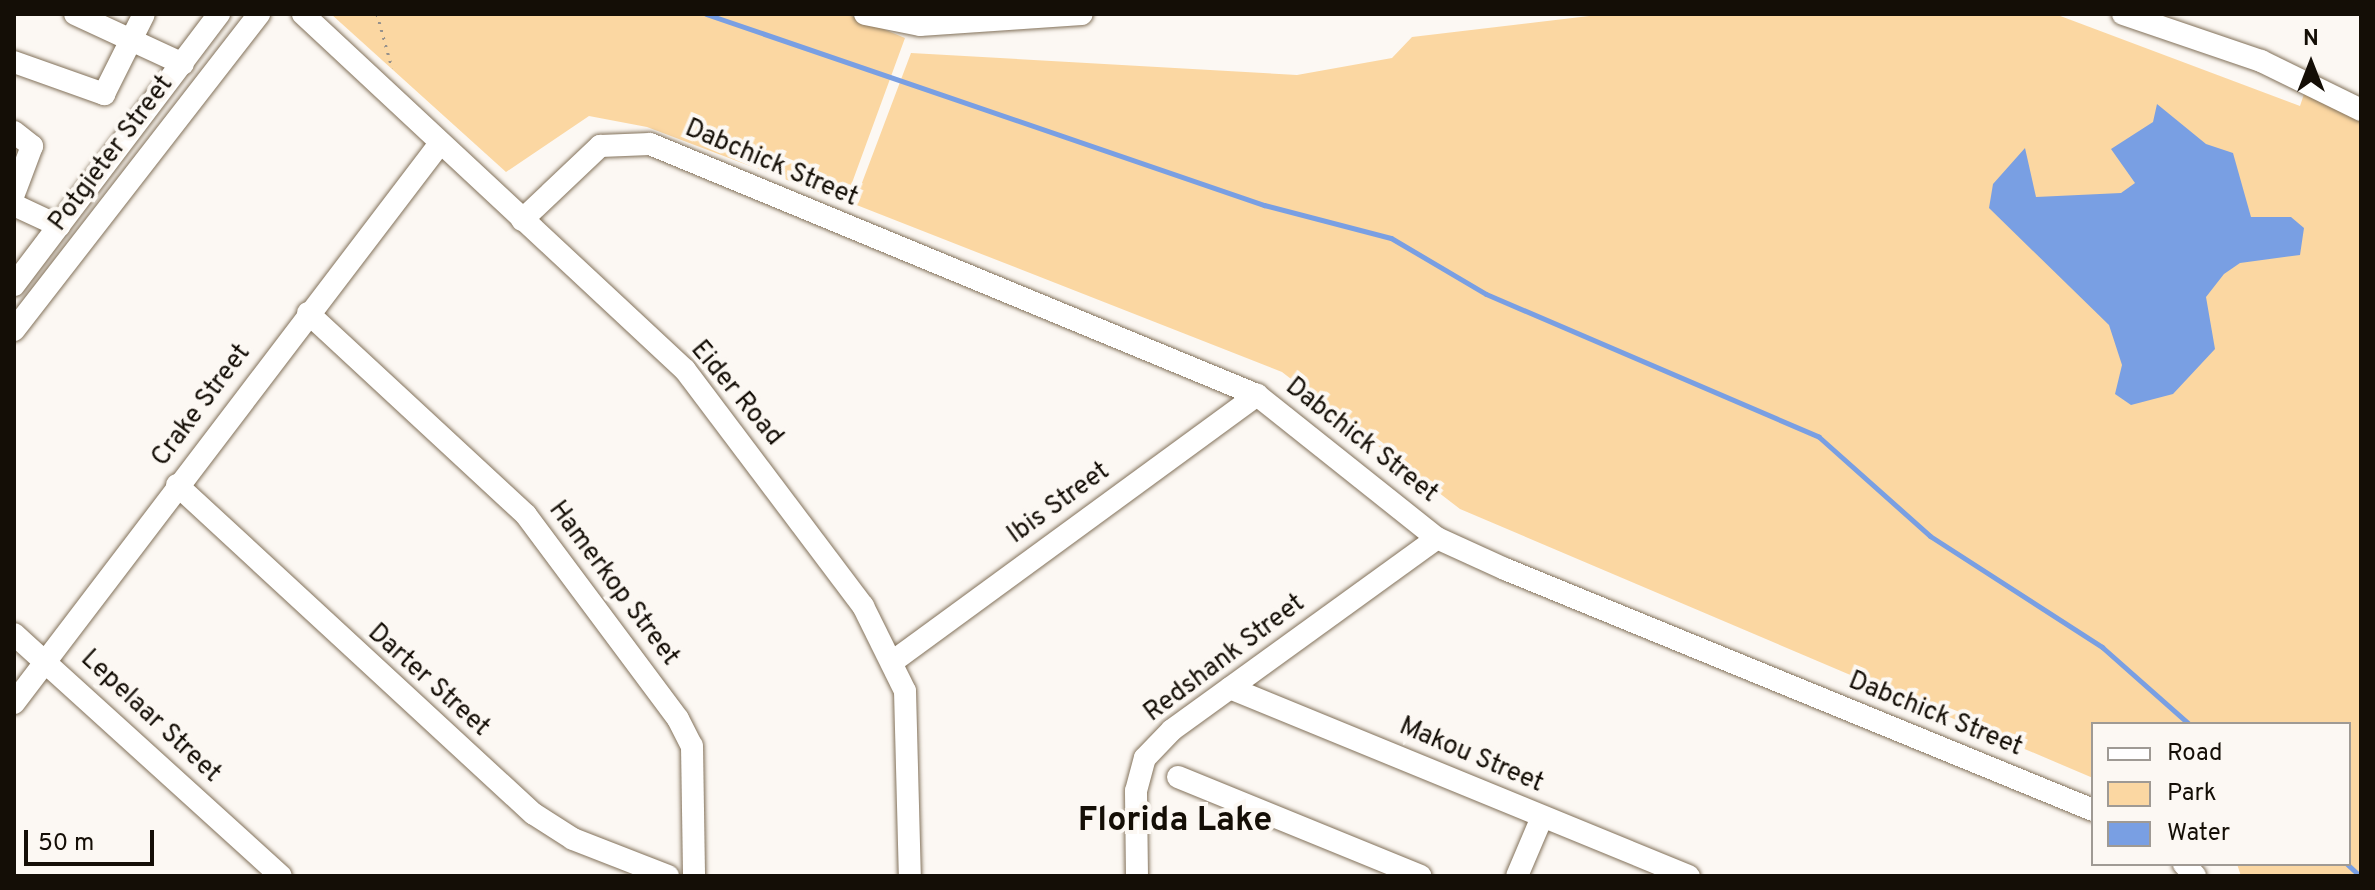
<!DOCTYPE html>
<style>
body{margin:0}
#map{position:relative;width:2375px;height:890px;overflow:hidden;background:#fcf8f3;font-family:Overpass,sans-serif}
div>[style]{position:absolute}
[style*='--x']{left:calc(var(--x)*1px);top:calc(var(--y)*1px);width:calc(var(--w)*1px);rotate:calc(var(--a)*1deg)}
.green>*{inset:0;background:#fbd7a2}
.water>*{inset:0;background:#799fe3}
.stream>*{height:5px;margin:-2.5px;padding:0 2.5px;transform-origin:2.5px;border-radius:2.5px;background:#799fe3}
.path>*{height:3px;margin-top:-1.5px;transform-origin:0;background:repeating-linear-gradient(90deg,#96918b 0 2px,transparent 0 8px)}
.roads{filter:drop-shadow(0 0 2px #82715a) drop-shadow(0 0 2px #82715a)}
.minor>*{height:22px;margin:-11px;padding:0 11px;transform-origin:11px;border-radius:11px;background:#fff}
span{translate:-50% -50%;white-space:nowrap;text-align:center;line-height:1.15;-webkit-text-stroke:8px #fcf8f3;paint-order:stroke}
.street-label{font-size:26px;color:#140e06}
.district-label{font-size:34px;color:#140e06;font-weight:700}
.frame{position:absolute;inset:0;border:16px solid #140e06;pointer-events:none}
.legend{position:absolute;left:2091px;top:722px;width:260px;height:144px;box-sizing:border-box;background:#fcf8f3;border:2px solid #9f9a94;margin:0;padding:10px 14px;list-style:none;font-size:24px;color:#140e06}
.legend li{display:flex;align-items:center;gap:16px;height:40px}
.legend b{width:40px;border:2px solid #9f9a94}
.north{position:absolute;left:2271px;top:24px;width:80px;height:80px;-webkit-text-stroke:6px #fcf8f3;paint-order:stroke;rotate:0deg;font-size:22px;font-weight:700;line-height:32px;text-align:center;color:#140e06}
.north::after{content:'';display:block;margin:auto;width:28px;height:36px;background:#140e06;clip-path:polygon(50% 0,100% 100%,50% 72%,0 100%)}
.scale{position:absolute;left:24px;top:830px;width:130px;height:36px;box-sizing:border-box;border:4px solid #140e06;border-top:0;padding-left:10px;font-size:24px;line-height:28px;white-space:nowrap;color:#140e06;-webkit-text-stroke:6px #fcf8f3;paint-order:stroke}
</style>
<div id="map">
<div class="green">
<i style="clip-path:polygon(331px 14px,847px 14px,905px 38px,845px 202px,647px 127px,589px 116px,506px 172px)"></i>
<i style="clip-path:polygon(1606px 14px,2055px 14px,2300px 106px,2304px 94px,2361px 121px,2361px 876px,2241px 876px,2237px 864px,2349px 864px,2349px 724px,2093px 724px,2093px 778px,1460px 509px,1282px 372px,854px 204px,911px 53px,1297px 75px,1392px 58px,1412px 37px)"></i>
</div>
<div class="water">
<i style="clip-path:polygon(2157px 104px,2206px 144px,2233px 153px,2251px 217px,2291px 217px,2304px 228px,2300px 255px,2240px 263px,2224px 274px,2206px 297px,2215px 349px,2173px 394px,2131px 405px,2115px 394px,2122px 365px,2109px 325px,1989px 208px,1993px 184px,2025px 148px,2036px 197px,2121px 193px,2135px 183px,2111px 149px,2153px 122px)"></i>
</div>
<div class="stream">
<i style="--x:706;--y:14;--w:590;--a:18.9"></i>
<i style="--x:1264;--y:205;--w:131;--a:14.6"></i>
<i style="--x:1391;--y:238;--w:110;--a:30.5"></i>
<i style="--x:1486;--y:294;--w:362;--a:23.2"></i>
<i style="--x:1819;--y:437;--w:149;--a:41.7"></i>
<i style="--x:1930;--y:536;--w:205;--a:32.8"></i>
<i style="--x:2102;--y:647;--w:116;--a:41.5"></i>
<i style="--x:2347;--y:864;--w:18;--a:43"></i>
</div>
<div class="path">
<i style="--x:377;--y:14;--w:56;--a:74.5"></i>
</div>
<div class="roads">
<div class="minor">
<i style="--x:75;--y:14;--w:119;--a:24.8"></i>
<i style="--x:303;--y:14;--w:522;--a:42.98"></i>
<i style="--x:685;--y:370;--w:296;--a:53"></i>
<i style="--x:863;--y:606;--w:95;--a:63.7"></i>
<i style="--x:905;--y:691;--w:185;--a:88.5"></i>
<i style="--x:865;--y:14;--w:56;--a:11.3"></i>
<i style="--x:920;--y:25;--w:162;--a:-3.9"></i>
<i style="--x:2123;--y:14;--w:146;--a:18.8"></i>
<i style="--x:2261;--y:61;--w:111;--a:26.1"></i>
<i style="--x:14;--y:62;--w:96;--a:19.6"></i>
<i style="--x:104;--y:94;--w:89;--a:-63.4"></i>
<i style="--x:14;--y:132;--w:23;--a:38"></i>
<i style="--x:32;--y:146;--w:51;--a:110.6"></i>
<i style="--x:14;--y:205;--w:50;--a:25"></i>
<i style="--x:522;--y:220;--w:108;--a:-43.5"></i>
<i style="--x:600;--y:146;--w:50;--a:-2.3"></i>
<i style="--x:650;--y:144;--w:657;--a:22.47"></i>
<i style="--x:1257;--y:395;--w:230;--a:38.5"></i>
<i style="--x:1437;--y:538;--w:75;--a:24.5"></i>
<i style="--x:1505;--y:569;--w:635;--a:22.29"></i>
<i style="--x:14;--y:285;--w:340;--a:-52.9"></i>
<i style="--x:308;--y:313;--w:297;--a:42.8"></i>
<i style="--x:526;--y:515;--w:254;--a:53.3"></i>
<i style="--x:678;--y:719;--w:30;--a:63"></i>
<i style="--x:692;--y:746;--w:130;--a:89.1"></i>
<i style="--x:14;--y:330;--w:400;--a:-52.2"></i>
<i style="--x:177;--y:485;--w:485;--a:42.7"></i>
<i style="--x:534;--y:814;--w:46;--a:32.7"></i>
<i style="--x:573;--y:839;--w:102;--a:21.3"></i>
<i style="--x:14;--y:634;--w:360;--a:42.2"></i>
<i style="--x:895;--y:660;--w:449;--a:-36.2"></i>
<i style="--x:1230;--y:688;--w:496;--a:22.3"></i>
<i style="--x:14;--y:703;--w:700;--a:-52.72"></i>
<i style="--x:1178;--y:777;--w:262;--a:22.2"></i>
<i style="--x:2184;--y:864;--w:16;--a:47"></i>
<i style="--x:1137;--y:876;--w:85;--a:-90.7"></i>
<i style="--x:1136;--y:791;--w:34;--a:-75"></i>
<i style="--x:1145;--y:758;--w:39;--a:-46"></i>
<i style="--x:1172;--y:730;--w:327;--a:-35.9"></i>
<i style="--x:1517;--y:876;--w:64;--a:-67"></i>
</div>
</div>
<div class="street-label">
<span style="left:112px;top:154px;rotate:-53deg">Potgieter Street</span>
<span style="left:771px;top:164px;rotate:23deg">Dabchick Street</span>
<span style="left:736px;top:394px;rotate:50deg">Eider Road</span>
<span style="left:202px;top:406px;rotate:-53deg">Crake Street</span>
<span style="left:1361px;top:441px;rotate:38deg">Dabchick Street</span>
<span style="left:1059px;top:504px;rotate:-36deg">Ibis Street</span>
<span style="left:613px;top:584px;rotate:53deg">Hamerkop Street</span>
<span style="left:1225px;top:659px;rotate:-37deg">Redshank Street</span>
<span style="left:428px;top:681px;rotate:42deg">Darter Street</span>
<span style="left:1935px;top:715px;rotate:22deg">Dabchick Street</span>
<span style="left:150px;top:717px;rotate:43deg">Lepelaar Street</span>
<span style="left:1471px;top:756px;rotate:23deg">Makou Street</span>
</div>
<div class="district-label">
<span style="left:1175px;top:822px">Florida Lake</span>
</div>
<div class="frame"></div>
<ul class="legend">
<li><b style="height:10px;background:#fff"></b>Road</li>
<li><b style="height:22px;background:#fbd7a2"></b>Park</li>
<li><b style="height:22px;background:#799fe3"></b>Water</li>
</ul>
<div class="north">N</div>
<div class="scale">50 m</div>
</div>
